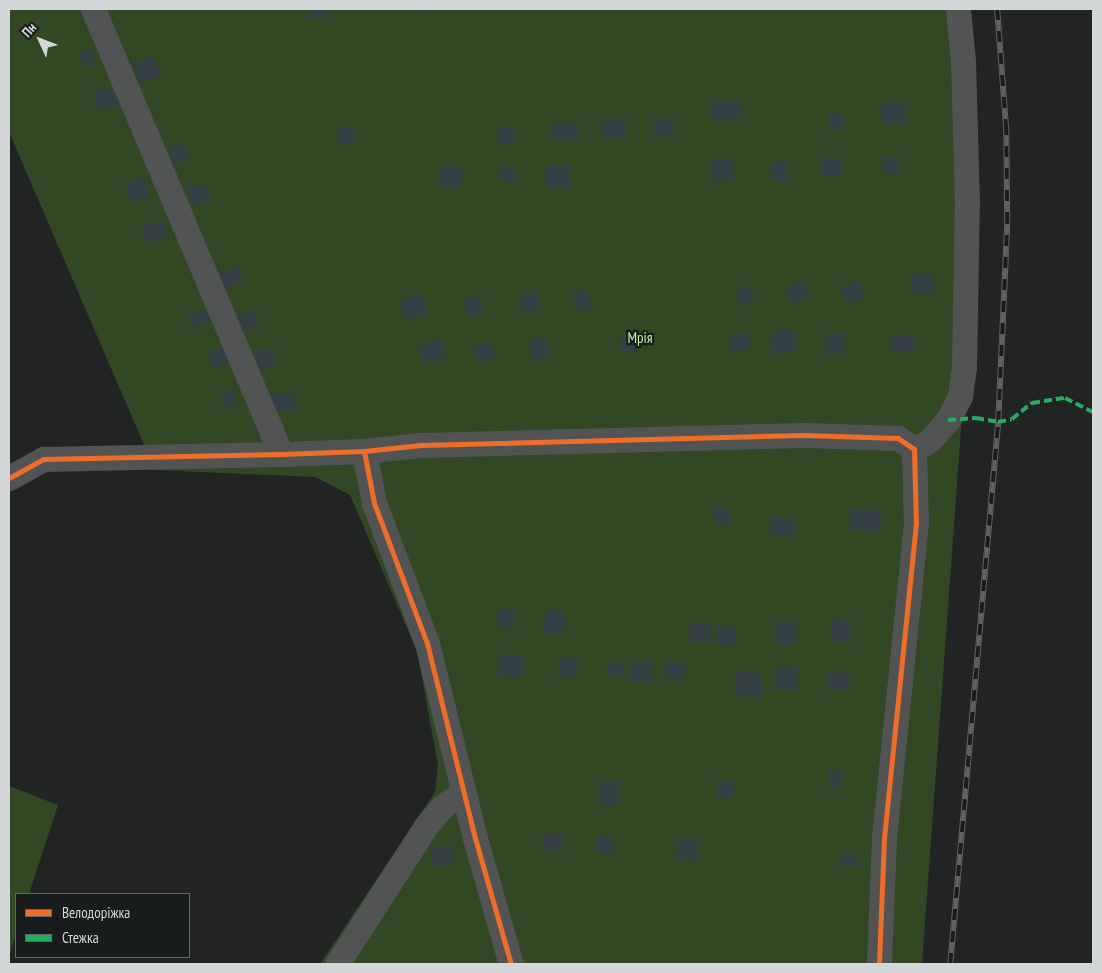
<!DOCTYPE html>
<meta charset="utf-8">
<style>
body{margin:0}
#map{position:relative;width:1102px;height:973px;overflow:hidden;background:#222424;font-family:"PT Sans Narrow",sans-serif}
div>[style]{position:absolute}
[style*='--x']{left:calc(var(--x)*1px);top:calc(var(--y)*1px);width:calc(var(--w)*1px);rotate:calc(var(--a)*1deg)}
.green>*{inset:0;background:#324724}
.building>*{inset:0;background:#343f43}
.minor>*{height:25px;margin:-12.5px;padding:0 12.5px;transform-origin:12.5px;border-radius:12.5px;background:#525454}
.rail>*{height:5.5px;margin-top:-2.75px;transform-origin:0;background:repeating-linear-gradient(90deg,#181c1c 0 11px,#606262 0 22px);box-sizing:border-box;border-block:1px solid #606262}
.quiet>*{height:4px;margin-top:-2px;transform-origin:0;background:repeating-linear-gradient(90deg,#26ab63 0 8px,transparent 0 12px)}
.cycleway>*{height:5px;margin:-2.5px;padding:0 2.5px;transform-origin:2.5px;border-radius:2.5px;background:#ee6e29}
span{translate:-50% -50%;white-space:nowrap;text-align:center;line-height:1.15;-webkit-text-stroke:4.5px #181c1c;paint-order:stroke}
.park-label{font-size:15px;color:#bbf396}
.frame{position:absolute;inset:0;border:10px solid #d4d7d7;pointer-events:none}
.legend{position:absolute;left:15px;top:893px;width:175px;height:65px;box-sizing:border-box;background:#181c1c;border:1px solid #636767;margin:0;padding:6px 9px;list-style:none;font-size:15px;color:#d4d7d7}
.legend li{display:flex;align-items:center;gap:10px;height:25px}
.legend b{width:25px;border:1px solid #636767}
.north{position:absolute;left:15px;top:15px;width:50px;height:50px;-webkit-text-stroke:4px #181c1c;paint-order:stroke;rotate:313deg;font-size:14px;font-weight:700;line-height:20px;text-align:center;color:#d4d7d7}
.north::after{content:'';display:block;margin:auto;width:18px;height:22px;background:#d4d7d7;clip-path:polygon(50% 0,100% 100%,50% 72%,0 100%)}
</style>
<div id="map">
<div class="green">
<i style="clip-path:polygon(9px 9px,964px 9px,963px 402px,922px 964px,320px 964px,435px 792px,438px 765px,417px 651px,350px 495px,315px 477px,155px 470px,9px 132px)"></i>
<i style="clip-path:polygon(9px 786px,58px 805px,29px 894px,16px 894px,16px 934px,9px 957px)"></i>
</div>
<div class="building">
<i style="clip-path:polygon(310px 9px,328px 9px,328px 18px,310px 18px)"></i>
<i style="clip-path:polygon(419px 9px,435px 9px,436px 10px,420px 12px)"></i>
<i style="clip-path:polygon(90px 48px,96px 63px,84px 68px,78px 53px)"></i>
<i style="clip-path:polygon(154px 56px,161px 76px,140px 82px,133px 63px)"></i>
<i style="clip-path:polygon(118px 89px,119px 107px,95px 109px,94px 90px)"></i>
<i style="clip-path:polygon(711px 102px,741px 102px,741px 119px,711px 119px)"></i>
<i style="clip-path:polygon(882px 103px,905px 103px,905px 124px,882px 124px)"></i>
<i style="clip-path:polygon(829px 114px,843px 114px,843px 129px,829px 129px)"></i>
<i style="clip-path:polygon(602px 119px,625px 119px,625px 137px,602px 138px)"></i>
<i style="clip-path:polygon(654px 120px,674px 120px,673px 136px,654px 136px)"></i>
<i style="clip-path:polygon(551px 123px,578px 123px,579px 139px,551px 139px)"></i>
<i style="clip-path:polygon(337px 128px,355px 128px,355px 143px,337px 143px)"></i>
<i style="clip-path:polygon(498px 128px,515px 128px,515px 143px,498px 143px)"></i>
<i style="clip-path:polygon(184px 142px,189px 158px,173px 164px,168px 147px)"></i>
<i style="clip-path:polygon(822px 158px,841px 159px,841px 176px,822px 176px)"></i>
<i style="clip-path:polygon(882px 158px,900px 158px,900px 174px,883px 174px)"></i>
<i style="clip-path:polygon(712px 160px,734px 160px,734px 180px,712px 181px)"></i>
<i style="clip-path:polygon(771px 161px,788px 161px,788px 179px,771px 179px)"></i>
<i style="clip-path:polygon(545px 165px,569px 165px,569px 187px,545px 187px)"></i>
<i style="clip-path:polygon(499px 167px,515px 167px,515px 182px,499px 182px)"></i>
<i style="clip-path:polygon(440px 168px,462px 168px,462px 188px,440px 188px)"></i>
<i style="clip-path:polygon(144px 177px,150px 197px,131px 203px,125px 183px)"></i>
<i style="clip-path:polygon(206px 183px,212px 200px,192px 206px,186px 189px)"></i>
<i style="clip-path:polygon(163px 220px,168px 236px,146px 243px,141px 227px)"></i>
<i style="clip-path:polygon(238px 267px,243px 281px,222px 289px,217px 275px)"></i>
<i style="clip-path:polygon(912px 273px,934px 275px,933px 294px,911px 292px)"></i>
<i style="clip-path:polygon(857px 281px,864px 298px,847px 305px,840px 289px)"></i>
<i style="clip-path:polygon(802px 282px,809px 297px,792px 305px,785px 289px)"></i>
<i style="clip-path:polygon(748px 285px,755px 300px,741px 306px,735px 291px)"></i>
<i style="clip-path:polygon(587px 291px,591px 309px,577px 312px,573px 294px)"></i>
<i style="clip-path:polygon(537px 292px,541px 309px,523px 313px,520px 296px)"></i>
<i style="clip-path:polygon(422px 294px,428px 313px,406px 320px,400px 301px)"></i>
<i style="clip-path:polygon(479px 296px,484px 312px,468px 317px,463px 301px)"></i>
<i style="clip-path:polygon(206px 309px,210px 321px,192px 327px,188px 314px)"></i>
<i style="clip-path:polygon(254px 310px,259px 324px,241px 331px,236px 317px)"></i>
<i style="clip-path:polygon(793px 329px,797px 349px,774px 354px,770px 334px)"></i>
<i style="clip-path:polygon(748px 332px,751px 348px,731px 352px,728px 337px)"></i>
<i style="clip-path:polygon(842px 332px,846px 351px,827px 355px,823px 335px)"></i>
<i style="clip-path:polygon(632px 336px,635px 350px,622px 353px,619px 339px)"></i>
<i style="clip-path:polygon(891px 336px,915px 336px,915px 351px,891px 352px)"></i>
<i style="clip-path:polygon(545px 337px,549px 356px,533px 360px,529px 340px)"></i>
<i style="clip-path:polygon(441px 339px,445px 359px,423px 363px,419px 344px)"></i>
<i style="clip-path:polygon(491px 342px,495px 358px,478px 362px,475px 346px)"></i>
<i style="clip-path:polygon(224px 347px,229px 363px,213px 368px,207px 352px)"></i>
<i style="clip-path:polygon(273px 348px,276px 367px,259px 370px,255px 352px)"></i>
<i style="clip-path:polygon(235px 390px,237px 406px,223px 408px,220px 393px)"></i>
<i style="clip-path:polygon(294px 392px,297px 409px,274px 413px,271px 396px)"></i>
<i style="clip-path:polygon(715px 508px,730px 509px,729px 525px,714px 524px)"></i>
<i style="clip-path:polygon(850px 509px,881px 511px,880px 531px,849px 529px)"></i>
<i style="clip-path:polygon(771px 517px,796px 519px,795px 536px,770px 535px)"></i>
<i style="clip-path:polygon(498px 609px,515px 610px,514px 629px,497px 628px)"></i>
<i style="clip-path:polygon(545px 610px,565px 611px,564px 634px,544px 633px)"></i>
<i style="clip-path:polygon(832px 620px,852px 621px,851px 642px,831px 641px)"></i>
<i style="clip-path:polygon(776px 621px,797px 623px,796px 644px,775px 643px)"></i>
<i style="clip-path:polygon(689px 623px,711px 624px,710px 642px,688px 641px)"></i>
<i style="clip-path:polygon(716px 626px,736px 627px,735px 645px,715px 644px)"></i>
<i style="clip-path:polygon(499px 654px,524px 656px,522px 677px,498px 675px)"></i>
<i style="clip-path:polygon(560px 657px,577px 658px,576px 678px,558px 678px)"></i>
<i style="clip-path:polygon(631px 660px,653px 662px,652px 682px,630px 681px)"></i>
<i style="clip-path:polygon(608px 662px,623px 663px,622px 676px,607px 675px)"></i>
<i style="clip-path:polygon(666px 662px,685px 663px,684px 680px,665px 679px)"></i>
<i style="clip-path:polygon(776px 667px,798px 668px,797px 690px,774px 689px)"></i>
<i style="clip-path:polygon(736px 672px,762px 673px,761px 697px,735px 695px)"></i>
<i style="clip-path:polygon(829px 672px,849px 673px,848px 690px,828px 689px)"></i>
<i style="clip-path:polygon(830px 771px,843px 772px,842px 788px,829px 787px)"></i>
<i style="clip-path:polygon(599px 781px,619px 782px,618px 805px,598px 804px)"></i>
<i style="clip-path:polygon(718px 781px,734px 782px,732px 798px,717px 798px)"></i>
<i style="clip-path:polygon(562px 832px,564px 849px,544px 852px,542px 835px)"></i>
<i style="clip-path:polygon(597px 835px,614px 836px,613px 854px,596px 853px)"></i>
<i style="clip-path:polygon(677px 839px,698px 840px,697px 860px,676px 859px)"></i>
<i style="clip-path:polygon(450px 844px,455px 861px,434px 867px,429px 850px)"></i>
<i style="clip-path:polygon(841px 854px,858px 855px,858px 866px,840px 866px)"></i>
</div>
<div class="minor">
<i style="--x:93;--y:9;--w:483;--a:67.1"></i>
<i style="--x:914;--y:449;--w:17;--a:-28"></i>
<i style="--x:929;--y:441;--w:28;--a:-48"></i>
<i style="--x:948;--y:420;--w:27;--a:-63"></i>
<i style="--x:960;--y:396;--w:29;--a:-82"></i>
<i style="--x:964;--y:367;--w:164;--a:-89"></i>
<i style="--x:967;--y:203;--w:142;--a:-91.6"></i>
<i style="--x:963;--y:61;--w:52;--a:-95.5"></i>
<i style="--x:364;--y:451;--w:53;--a:79.1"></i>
<i style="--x:374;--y:503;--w:150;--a:69.3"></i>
<i style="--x:427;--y:643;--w:201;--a:76.2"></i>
<i style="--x:475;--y:838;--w:131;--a:74.1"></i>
<i style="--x:9;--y:478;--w:39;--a:-29"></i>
<i style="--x:43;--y:459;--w:238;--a:-1.2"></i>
<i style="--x:281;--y:454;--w:83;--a:-2.1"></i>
<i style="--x:364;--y:451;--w:57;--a:-6"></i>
<i style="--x:421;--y:445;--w:383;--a:-1.5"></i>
<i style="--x:804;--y:435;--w:94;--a:1.8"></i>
<i style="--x:898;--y:438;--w:19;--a:35"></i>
<i style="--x:914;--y:449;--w:74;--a:88.5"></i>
<i style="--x:916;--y:523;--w:317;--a:95.8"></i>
<i style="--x:884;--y:838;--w:126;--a:92.3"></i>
<i style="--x:337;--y:964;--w:164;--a:-57.2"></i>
<i style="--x:426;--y:826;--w:26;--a:-50"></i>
<i style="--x:443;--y:806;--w:24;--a:-35"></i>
</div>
<div class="rail">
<i style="--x:950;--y:964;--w:544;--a:-84.94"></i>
<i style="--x:998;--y:422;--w:199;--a:-87.4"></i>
<i style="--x:1007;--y:223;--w:93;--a:-90.6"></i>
<i style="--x:1006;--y:130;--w:121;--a:-94.3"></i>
</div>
<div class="quiet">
<i style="--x:948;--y:420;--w:28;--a:-4"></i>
<i style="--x:976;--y:418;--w:22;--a:10"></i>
<i style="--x:998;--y:422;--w:14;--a:-12"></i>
<i style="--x:1012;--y:419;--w:26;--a:-39"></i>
<i style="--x:1032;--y:403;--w:33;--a:-9"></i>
<i style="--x:1065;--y:398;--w:31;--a:27"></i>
</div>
<div class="cycleway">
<i style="--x:364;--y:451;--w:53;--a:79.1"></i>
<i style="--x:374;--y:503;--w:150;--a:69.3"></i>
<i style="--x:427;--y:643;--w:201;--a:76.2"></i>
<i style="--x:475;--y:838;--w:131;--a:74.1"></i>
<i style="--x:9;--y:478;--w:39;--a:-29"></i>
<i style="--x:43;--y:459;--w:238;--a:-1.2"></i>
<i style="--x:281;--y:454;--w:83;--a:-2.1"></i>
<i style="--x:364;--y:451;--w:57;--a:-6"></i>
<i style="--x:421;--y:445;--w:383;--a:-1.5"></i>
<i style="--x:804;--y:435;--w:94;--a:1.8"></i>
<i style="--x:898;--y:438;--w:19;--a:35"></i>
<i style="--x:914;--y:449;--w:74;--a:88.5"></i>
<i style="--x:916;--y:523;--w:317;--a:95.8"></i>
<i style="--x:884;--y:838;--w:126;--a:92.3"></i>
</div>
<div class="park-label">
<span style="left:640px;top:338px">Мрія</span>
</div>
<div class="frame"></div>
<ul class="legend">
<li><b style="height:6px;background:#ee6e29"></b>Велодоріжка</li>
<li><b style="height:6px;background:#26ab63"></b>Стежка</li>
</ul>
<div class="north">Пн</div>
</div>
